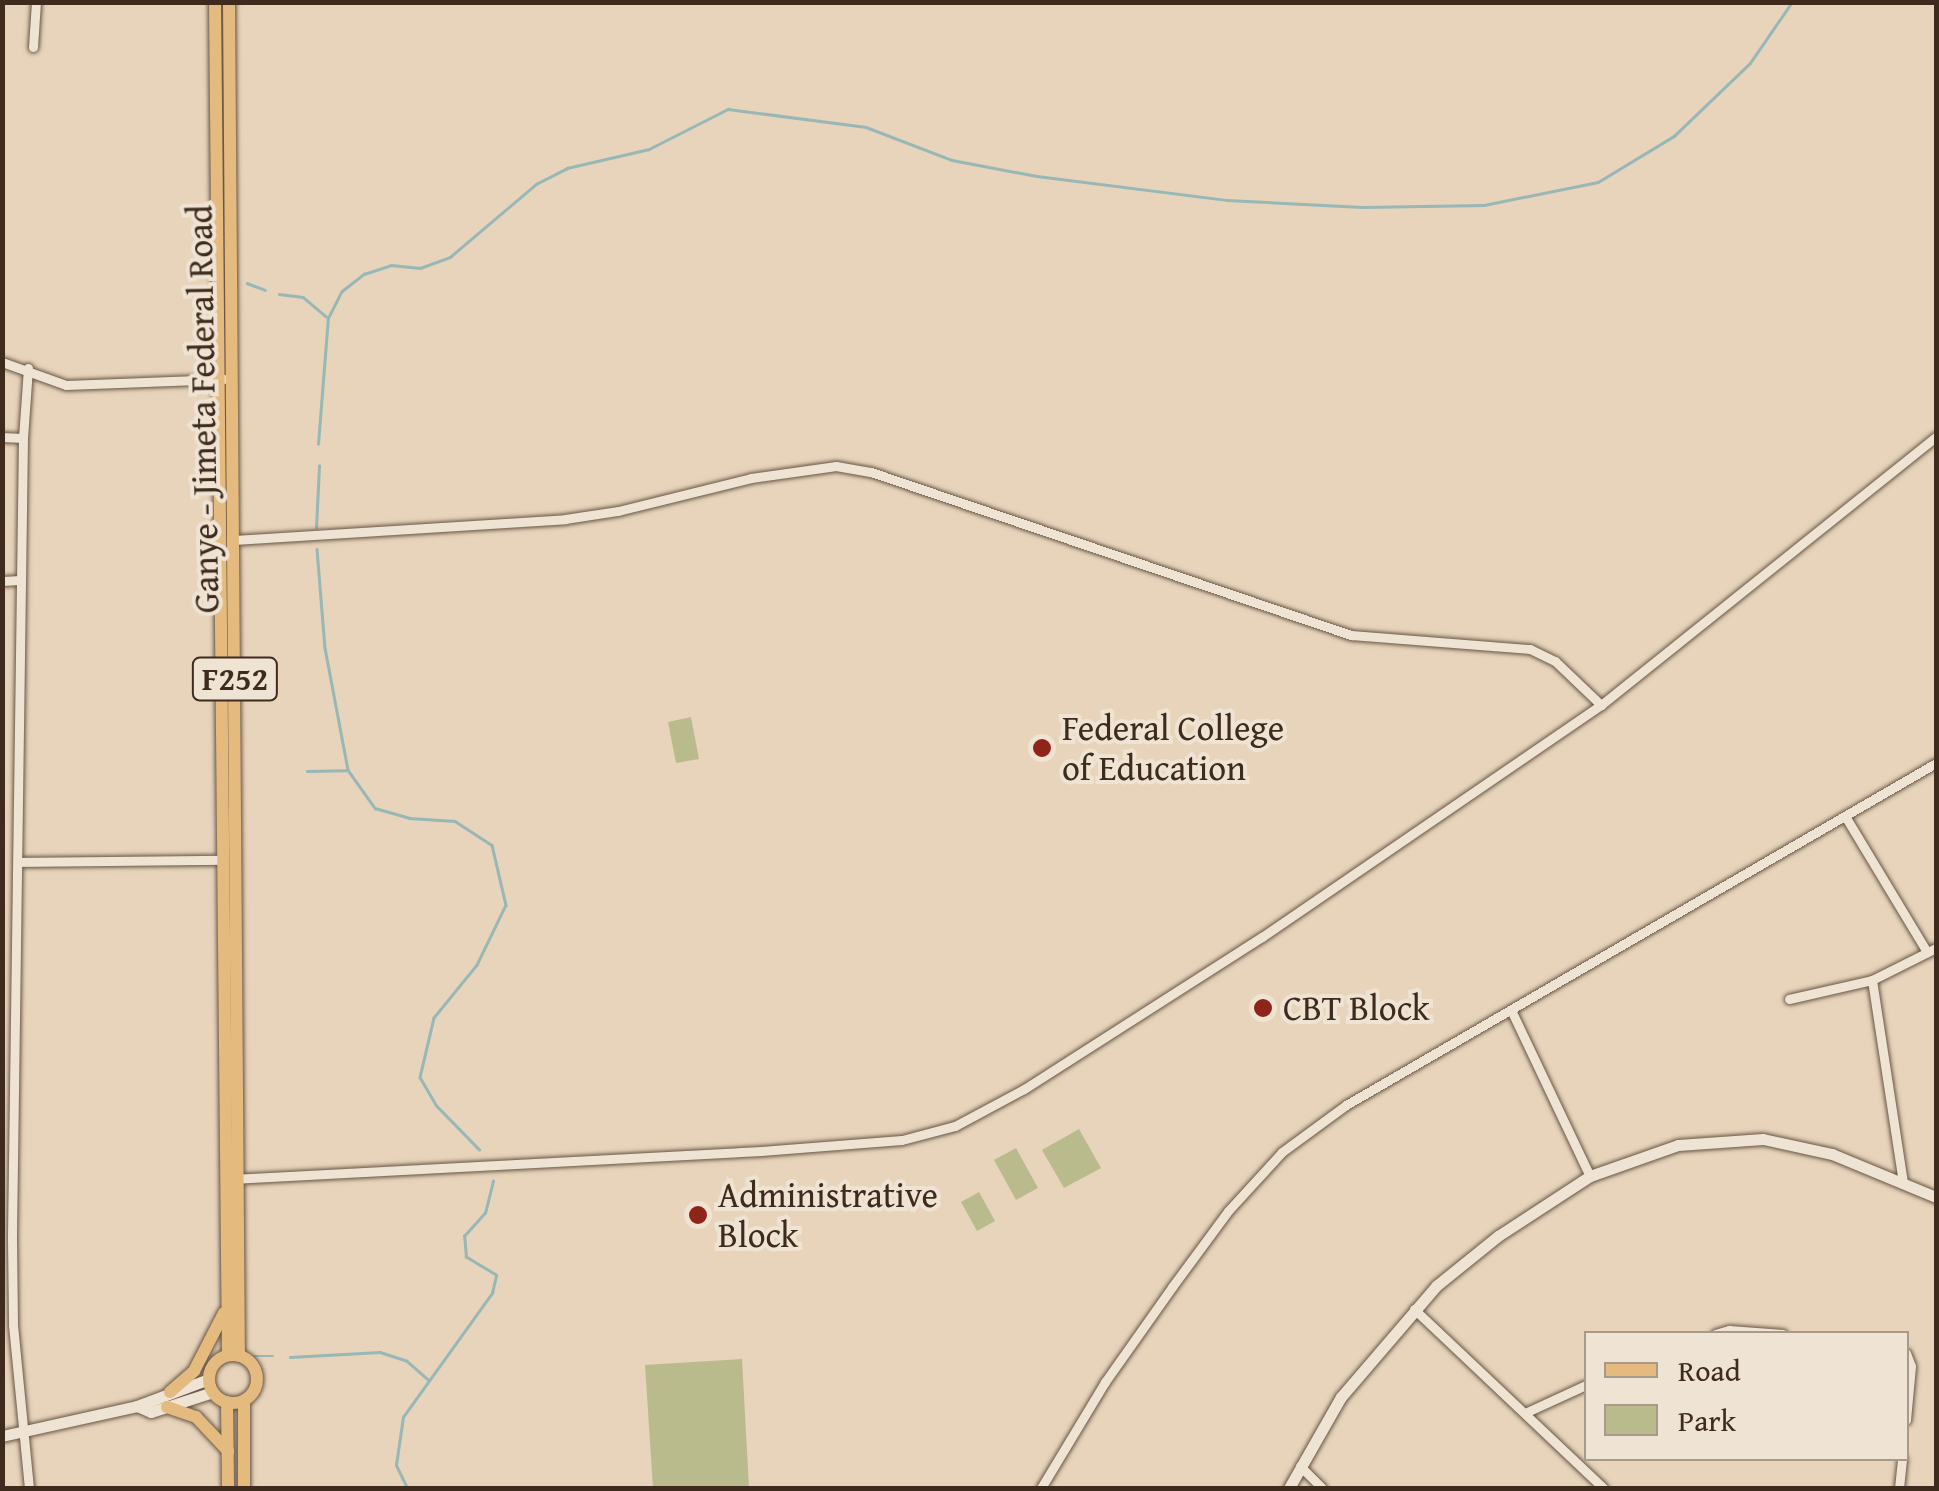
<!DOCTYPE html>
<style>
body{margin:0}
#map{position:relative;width:1939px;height:1491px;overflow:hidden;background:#e7d4bb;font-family:"Gentium Book Plus",serif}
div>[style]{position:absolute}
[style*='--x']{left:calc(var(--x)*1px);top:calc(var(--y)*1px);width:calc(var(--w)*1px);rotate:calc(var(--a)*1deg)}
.green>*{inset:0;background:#babb8d}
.stream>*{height:2.5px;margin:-1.25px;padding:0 1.25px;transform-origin:1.25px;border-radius:1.25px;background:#98b7b7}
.roads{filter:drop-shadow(0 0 2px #685545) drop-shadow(0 0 2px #685545)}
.minor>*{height:9px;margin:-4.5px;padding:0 4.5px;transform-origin:4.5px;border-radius:4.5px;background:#efe3d3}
.secondary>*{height:11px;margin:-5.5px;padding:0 5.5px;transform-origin:5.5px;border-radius:5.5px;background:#efe3d3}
.primary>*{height:12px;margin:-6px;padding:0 6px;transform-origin:6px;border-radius:6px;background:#e4ba7e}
.primary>.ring{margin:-6px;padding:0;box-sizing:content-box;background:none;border:12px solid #e4ba7e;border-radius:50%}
.dots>*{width:28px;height:28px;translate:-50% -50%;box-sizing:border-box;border:5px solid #efe3d3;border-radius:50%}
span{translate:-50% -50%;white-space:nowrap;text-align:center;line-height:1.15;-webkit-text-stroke:8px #efe3d3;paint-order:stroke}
.shield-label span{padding:2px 8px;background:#efe3d3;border:2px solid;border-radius:8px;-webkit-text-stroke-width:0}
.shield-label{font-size:32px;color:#3e2b1e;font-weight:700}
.street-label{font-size:35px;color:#3e2b1e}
.poi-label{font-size:35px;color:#3e2b1e}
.left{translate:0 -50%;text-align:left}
.frame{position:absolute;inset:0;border:5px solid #3e2b1e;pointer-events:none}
.legend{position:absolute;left:1584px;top:1331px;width:325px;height:130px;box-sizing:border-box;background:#efe3d3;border:2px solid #a8998b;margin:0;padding:12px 18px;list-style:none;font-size:30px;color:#3e2b1e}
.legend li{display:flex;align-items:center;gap:20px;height:50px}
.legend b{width:50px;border:2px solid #a8998b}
</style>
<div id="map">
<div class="green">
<i style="clip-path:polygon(691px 717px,699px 759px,676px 763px,668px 722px)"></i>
<i style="clip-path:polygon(1079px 1129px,1101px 1168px,1064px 1188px,1042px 1150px)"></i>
<i style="clip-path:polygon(1016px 1148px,1038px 1188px,1016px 1200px,994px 1160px)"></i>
<i style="clip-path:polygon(979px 1192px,995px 1221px,977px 1231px,961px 1202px)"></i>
<i style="clip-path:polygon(742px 1359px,749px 1488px,653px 1488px,645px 1365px)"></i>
</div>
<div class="stream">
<i style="--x:247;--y:283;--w:19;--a:21"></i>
<i style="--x:279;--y:294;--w:24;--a:7"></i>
<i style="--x:303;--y:297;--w:30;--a:40"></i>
<i style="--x:318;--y:444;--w:126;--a:-85.5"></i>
<i style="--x:328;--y:318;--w:30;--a:-63"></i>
<i style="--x:342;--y:291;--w:28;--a:-38"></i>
<i style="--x:364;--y:274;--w:28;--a:-18"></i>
<i style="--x:391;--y:265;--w:29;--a:6"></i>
<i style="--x:420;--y:268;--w:32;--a:-20"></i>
<i style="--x:450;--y:257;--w:113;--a:-40.3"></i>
<i style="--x:536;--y:184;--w:35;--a:-27"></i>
<i style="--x:567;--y:168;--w:84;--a:-13"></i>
<i style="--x:649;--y:149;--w:89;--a:-26.9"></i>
<i style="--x:728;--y:109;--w:139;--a:7.4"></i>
<i style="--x:866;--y:127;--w:92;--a:21"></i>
<i style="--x:952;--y:160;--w:86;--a:10.7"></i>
<i style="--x:1037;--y:176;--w:192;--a:7.2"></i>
<i style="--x:1227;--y:200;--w:135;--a:3"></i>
<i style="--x:1362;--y:207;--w:122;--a:-0.9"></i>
<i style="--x:1484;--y:205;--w:116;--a:-11.4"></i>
<i style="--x:1598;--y:182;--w:89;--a:-31.2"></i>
<i style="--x:1674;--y:136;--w:105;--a:-43.8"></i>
<i style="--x:1750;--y:63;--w:74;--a:-55.5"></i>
<i style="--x:316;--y:528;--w:62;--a:-87.2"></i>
<i style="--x:317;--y:549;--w:99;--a:85.4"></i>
<i style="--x:325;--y:648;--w:124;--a:79.3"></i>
<i style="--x:348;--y:770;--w:47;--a:54.6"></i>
<i style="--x:375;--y:808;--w:35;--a:16"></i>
<i style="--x:409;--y:818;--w:46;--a:3.7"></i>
<i style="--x:455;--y:821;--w:44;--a:33"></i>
<i style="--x:492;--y:845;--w:62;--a:76.9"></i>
<i style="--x:506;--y:905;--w:67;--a:115.8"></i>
<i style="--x:477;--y:965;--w:68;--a:129.1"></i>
<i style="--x:434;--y:1018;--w:61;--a:103.3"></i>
<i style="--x:420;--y:1077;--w:32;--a:60"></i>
<i style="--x:436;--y:1105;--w:62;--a:45.7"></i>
<i style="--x:307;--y:771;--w:39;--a:-1"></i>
<i style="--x:254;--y:1356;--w:19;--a:0"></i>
<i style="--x:290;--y:1357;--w:90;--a:-3.2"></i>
<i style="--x:380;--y:1352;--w:28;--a:18"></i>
<i style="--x:407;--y:1361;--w:29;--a:41"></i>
<i style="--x:407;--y:1488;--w:25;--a:-116"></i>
<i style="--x:396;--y:1465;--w:49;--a:-81.7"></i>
<i style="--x:403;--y:1417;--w:153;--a:-54.3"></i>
<i style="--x:492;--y:1293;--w:18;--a:-77"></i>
<i style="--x:496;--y:1275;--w:35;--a:-149"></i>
<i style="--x:466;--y:1257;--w:21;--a:-95"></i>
<i style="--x:464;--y:1236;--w:31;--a:-48"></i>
<i style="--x:485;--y:1213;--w:33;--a:-76"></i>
</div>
<div class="roads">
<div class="minor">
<i style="--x:33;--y:47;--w:45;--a:-86.2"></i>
<i style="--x:2;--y:362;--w:68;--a:19.8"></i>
<i style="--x:66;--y:385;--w:158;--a:-2.2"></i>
<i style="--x:28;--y:368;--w:70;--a:94.1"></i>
<i style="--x:23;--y:438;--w:801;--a:90.79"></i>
<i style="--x:12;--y:1239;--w:86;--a:89.3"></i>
<i style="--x:13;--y:1325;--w:164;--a:84.4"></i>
<i style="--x:2;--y:437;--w:21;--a:3"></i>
<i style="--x:234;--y:540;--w:332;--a:-3.6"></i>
<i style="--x:565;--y:519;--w:54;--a:-8.6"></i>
<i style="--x:618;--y:511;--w:137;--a:-13.9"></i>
<i style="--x:751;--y:478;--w:86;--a:-8"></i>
<i style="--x:836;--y:466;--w:36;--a:10"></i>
<i style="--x:871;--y:472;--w:507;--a:18.76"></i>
<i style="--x:1351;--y:635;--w:180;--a:4.5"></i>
<i style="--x:1530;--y:649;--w:28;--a:26"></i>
<i style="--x:1555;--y:661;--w:64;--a:43.7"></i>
<i style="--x:2;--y:581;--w:18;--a:-3"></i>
<i style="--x:1845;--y:816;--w:159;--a:58.9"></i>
<i style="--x:18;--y:862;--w:205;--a:-0.6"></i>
<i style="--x:1872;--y:980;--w:205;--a:81.3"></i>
<i style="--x:1789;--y:999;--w:85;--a:-12.9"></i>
<i style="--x:1872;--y:980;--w:72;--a:-26.6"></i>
<i style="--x:1511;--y:1010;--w:184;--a:64.6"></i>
<i style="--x:232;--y:1179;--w:530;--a:-3.03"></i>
<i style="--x:761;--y:1151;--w:141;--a:-4.5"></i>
<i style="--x:902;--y:1140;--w:55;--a:-14.8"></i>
<i style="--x:955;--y:1126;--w:78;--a:-28.2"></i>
<i style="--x:1024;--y:1089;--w:282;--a:-32.6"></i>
<i style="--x:1262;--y:937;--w:411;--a:-34.4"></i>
<i style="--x:1601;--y:705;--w:429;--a:-38.7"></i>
<i style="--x:1414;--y:1309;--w:260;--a:43.4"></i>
<i style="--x:1715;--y:1334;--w:15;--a:-16"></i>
<i style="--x:1729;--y:1330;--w:54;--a:4.2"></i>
<i style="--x:1906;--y:1353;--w:14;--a:69"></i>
<i style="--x:1911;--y:1366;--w:54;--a:95.3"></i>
<i style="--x:1527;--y:1412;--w:65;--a:-24.6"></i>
<i style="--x:1300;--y:1466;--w:31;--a:45"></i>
<i style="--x:1041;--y:1488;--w:124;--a:-58.9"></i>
<i style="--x:1105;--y:1382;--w:116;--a:-54.8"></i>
<i style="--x:1172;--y:1287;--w:94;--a:-53.6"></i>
<i style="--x:1228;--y:1211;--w:80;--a:-47.5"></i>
<i style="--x:1282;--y:1152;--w:79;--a:-36.3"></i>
<i style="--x:1346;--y:1105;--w:682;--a:-30.1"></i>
<i style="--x:1899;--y:1488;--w:30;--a:-84"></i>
</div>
<div class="secondary">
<i style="--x:137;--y:1406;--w:15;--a:23"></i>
<i style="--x:151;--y:1412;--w:65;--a:-17.9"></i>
<i style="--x:2;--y:1436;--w:138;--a:-12.5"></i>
<i style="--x:137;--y:1406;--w:77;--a:-20.6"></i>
<i style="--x:1289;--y:1488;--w:105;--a:-60.3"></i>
<i style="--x:1341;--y:1397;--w:146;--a:-49.4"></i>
<i style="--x:1436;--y:1286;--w:80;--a:-38.9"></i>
<i style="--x:1498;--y:1236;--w:110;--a:-33.1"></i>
<i style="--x:1590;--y:1176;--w:93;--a:-19.4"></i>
<i style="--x:1678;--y:1145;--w:85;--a:-4"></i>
<i style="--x:1763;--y:1139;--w:71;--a:12.3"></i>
<i style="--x:1832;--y:1154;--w:113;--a:22.5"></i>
</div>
<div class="primary">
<i style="--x:215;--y:2;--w:1353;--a:89.45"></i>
<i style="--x:229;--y:2;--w:1354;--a:89.58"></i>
<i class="ring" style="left:209px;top:1355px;width:36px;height:36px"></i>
<i style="--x:170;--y:1392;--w:32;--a:-41"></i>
<i style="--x:194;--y:1371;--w:65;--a:-62.7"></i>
<i style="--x:227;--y:1402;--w:86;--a:89.3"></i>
<i style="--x:167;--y:1407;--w:31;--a:19"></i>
<i style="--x:196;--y:1417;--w:47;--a:46.7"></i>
<i style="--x:244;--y:1488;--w:87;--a:-90"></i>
</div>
</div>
<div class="dots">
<i style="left:1042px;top:748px;background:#8f2418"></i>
<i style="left:1263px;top:1008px;background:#8f2418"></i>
<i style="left:698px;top:1215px;background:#8f2418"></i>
</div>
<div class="shield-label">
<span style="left:235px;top:679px">F252</span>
</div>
<div class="street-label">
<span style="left:203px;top:409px;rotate:-91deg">Ganye - Jimeta Federal Road</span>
</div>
<div class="poi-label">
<span class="left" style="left:1062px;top:748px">Federal College<br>of Education</span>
<span class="left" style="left:1283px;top:1008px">CBT Block</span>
<span class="left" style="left:718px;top:1215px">Administrative<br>Block</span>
</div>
<div class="frame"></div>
<ul class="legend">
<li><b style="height:12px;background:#e4ba7e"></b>Road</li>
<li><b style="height:28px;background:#babb8d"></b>Park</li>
</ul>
</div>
